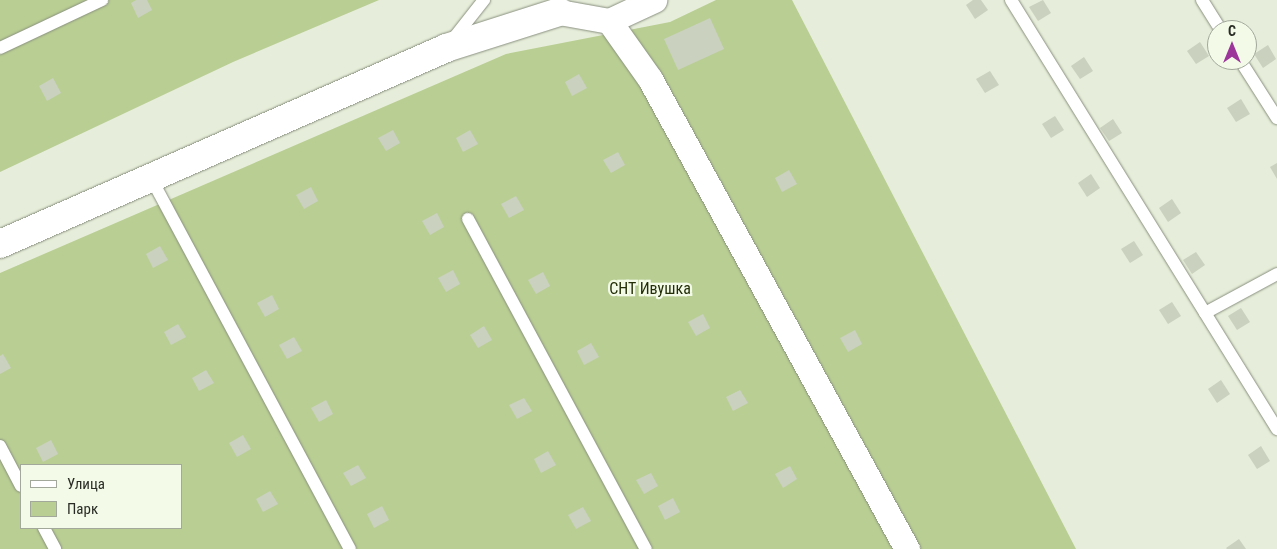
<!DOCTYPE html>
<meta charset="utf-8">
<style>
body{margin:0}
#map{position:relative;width:1277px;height:549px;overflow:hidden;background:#e6edda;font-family:"Roboto Condensed",sans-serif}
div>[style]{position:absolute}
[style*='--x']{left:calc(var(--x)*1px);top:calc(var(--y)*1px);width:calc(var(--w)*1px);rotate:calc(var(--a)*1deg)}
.green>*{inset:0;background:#b9ce93}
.building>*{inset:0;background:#cad1bf}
.roads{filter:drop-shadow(0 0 1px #89907f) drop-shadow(0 0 1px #89907f)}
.lane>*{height:12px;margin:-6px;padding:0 6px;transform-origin:6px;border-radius:6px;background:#fff}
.street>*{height:25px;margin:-12.5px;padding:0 12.5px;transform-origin:12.5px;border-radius:12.5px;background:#fff}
.secondary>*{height:28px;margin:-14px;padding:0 14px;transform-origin:14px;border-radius:14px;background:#fff}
span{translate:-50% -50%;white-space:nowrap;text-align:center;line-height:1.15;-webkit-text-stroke:4.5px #f3fae8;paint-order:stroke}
.park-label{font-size:16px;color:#232e07}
.legend{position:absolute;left:20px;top:464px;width:162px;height:65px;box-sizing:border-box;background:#f3fae8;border:1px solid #a2a89a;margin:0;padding:6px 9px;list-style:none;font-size:15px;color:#292c25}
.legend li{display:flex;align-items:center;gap:10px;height:25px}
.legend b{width:25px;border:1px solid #a2a89a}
.north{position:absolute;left:1207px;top:20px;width:50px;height:50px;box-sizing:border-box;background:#f3fae8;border:1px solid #a2a89a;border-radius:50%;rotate:0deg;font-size:14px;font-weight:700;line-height:20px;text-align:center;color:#292c25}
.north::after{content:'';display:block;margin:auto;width:18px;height:22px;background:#9c369b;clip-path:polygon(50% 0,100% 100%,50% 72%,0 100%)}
</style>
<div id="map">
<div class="green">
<i style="clip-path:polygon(0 0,379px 0,233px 62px,0 172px)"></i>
<i style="clip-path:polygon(evenodd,716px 0,792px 0,1076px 549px,0 549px,0 273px,506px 54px,670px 22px,716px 0,21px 465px,181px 465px,181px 528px,21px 528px,21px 465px)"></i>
</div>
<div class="building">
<i style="clip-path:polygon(136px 0,147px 0,152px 10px,138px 18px,131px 3px)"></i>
<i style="clip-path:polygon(973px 0,981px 0,988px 10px,975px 19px,966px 5px)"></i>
<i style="clip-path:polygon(1043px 0,1051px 13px,1038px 21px,1029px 7px)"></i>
<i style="clip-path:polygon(710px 18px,724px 49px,678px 70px,664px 39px)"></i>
<i style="clip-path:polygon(1200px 42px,1209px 56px,1196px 64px,1187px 51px)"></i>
<i style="clip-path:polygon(1268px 45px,1276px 59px,1263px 68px,1254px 54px)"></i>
<i style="clip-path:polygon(1084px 57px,1093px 71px,1080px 79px,1071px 66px)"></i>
<i style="clip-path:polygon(990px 71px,999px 85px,985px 93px,976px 79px)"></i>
<i style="clip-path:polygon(579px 74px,587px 88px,572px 96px,565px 82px)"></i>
<i style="clip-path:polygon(53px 78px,61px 93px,47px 101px,39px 86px)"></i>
<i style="clip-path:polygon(1241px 99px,1250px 114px,1236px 122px,1227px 108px)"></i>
<i style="clip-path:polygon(1055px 116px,1064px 130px,1051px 138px,1042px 124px)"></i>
<i style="clip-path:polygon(1113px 119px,1122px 133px,1109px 141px,1100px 128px)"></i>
<i style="clip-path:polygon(393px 130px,400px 143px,386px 151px,378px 138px)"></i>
<i style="clip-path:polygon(470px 130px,478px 144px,463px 152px,456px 138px)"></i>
<i style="clip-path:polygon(618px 152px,625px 165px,611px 173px,603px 160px)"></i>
<i style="clip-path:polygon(1277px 163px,1277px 179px,1270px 167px)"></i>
<i style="clip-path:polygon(789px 170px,797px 184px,782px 192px,775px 178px)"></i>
<i style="clip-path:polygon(1091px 174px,1100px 188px,1087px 197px,1078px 183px)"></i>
<i style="clip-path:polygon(311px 187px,318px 201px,304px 209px,296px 195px)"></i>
<i style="clip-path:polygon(516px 196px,524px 210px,509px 218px,501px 204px)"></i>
<i style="clip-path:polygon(1172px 199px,1181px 213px,1168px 222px,1159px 208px)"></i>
<i style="clip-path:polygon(437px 213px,444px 227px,430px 235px,422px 221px)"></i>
<i style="clip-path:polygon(1134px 241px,1143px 255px,1130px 263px,1121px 249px)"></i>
<i style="clip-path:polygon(160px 246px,168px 260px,153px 268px,146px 254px)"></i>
<i style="clip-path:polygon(1196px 252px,1205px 265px,1192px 274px,1183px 260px)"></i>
<i style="clip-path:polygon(453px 270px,460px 284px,446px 292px,438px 278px)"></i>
<i style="clip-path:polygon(543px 272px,550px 286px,536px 294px,528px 280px)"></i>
<i style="clip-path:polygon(272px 295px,279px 309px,265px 317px,257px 303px)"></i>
<i style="clip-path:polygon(1172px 302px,1181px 316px,1168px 324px,1159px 310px)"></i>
<i style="clip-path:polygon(1241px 308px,1250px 322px,1237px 330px,1228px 316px)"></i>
<i style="clip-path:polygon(703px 314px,710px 328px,696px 336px,688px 322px)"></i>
<i style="clip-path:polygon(178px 324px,186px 337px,171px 345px,164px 332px)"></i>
<i style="clip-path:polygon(484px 326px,492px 340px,478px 348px,470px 335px)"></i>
<i style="clip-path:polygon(855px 330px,862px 344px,848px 352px,840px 338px)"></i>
<i style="clip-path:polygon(294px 337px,302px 351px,287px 359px,279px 345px)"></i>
<i style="clip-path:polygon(591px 343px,599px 357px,584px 365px,577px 351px)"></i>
<i style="clip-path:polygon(3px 354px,11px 368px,0 374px,0 356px)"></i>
<i style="clip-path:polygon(206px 370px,214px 383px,199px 391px,192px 378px)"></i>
<i style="clip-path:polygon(1221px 380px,1230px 394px,1217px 403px,1208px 389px)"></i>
<i style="clip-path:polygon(740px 390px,748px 403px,733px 411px,726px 397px)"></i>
<i style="clip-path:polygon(524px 398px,532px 411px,517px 419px,509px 405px)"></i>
<i style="clip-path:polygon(326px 400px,333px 414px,319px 422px,311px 408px)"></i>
<i style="clip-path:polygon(243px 435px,251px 449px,237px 457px,229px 443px)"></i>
<i style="clip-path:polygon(51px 440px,58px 454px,43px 462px,36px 448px)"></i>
<i style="clip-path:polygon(1261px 446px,1270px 461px,1257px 469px,1248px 455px)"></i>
<i style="clip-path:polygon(548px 451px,556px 465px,541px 473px,534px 459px)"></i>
<i style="clip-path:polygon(358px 465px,366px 478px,351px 486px,343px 473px)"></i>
<i style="clip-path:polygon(790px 466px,797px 479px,783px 488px,775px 474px)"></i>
<i style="clip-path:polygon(651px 473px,658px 486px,644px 494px,636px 480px)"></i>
<i style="clip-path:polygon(270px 491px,278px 504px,263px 512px,256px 499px)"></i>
<i style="clip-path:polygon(673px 498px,680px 512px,665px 520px,658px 506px)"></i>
<i style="clip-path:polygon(382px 506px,389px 520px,374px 528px,367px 514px)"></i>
<i style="clip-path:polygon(583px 507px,591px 521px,576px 529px,568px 515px)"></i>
<i style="clip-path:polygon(1239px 539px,1246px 549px,1227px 549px,1226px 548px)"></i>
</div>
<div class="roads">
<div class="lane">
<i style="--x:1011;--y:0;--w:505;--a:58.2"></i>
<i style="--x:1202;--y:0;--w:36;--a:58"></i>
<i style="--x:450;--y:43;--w:55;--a:-51.7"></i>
<i style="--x:0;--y:48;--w:113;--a:-25.2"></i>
<i style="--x:1240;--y:60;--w:69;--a:57.5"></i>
<i style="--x:151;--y:178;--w:421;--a:61.8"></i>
<i style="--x:468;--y:219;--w:375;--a:61.7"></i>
<i style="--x:1205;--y:313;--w:82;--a:-28.4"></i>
<i style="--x:0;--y:446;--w:45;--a:62.3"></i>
<i style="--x:44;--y:528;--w:24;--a:62"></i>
</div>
<div class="street">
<i style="--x:559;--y:12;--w:51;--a:10.2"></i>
<i style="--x:609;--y:21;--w:50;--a:-25"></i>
<i style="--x:609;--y:21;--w:71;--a:54.7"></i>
<i style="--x:650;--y:79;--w:536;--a:61.33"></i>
</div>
<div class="secondary">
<i style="--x:0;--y:244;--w:487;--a:-23.7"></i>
<i style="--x:446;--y:48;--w:119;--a:-17.7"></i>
</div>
</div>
<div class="park-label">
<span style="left:650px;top:289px">СНТ Ивушка</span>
</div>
<ul class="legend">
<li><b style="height:6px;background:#fff"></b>Улица</li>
<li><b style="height:14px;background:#b9ce93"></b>Парк</li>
</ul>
<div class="north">С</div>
</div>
